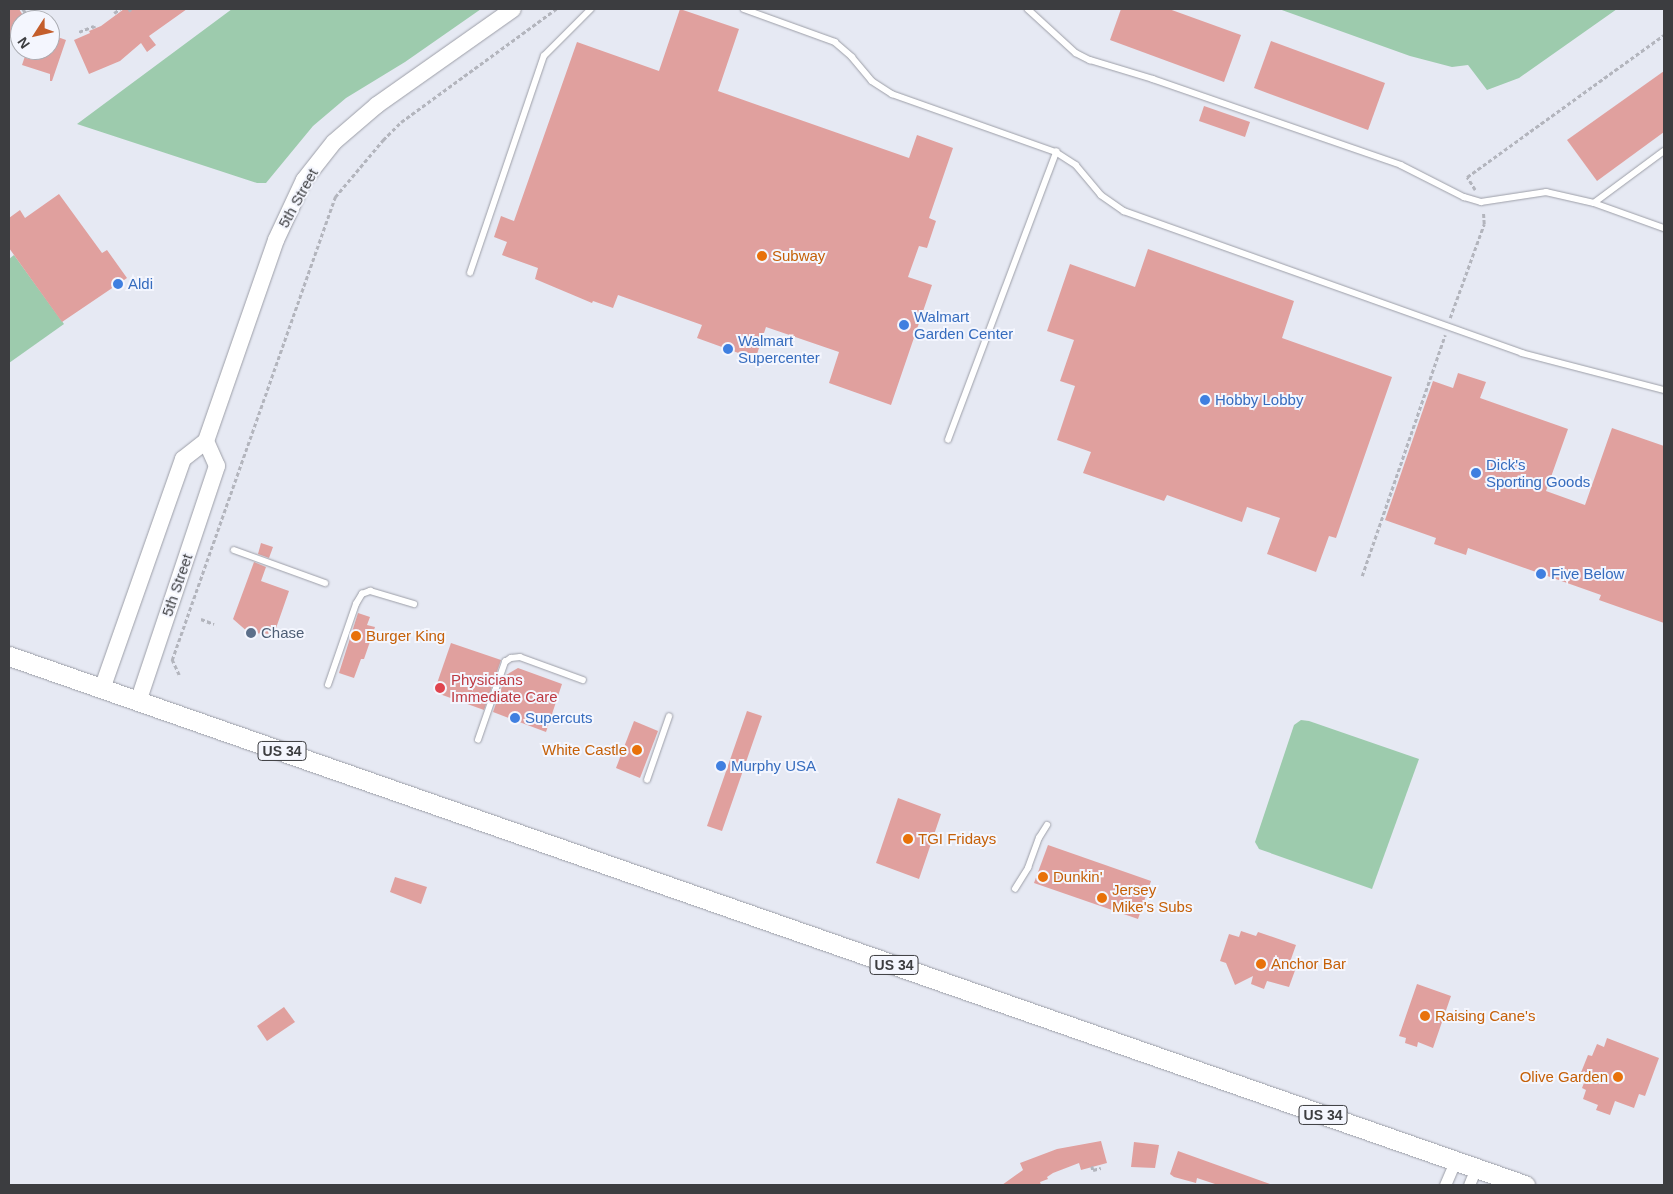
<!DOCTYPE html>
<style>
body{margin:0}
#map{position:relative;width:1673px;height:1194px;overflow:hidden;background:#e6e9f3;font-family:Arial,sans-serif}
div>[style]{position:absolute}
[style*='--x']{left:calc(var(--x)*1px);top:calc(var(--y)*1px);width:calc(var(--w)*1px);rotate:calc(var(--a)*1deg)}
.green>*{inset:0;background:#9dcbad}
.building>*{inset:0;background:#e0a09e}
.path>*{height:2.5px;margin-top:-1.25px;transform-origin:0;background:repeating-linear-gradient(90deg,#b3b5bd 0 4px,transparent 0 6.5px)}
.roads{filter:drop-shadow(0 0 1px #9c9ea7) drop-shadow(0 0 1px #9c9ea7)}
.lane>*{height:5.5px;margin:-2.75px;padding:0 2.75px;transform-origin:2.75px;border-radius:2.75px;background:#fff}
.street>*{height:11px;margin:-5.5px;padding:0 5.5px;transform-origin:5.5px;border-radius:5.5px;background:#fff}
.secondary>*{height:16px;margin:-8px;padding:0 8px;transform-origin:8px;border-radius:8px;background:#fff}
.primary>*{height:19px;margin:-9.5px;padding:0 9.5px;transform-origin:9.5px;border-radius:9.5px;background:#fff}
.dots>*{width:14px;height:14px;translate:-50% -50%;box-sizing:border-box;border:2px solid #f4f6fe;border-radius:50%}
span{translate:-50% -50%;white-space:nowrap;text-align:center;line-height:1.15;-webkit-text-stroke:4px #f4f6fe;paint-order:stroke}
.shield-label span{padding:1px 4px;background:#f4f6fe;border:1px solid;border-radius:4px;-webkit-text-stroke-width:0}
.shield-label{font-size:14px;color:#3c3d40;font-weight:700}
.street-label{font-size:15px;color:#3c3d40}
.food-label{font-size:15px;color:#c56008}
.left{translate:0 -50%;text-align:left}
.right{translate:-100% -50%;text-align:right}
.shop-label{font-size:15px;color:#366cbe}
.service-label{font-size:15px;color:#4e5e75}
.health-label{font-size:15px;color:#be3a42}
.frame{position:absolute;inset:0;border:10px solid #3c3d40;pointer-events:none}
.north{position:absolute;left:10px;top:10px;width:50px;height:50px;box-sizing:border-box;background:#f4f6fe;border:1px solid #aaacb2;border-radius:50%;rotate:235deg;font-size:14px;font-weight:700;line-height:20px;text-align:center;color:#3c3d40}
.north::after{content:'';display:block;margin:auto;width:18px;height:22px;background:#c45e2c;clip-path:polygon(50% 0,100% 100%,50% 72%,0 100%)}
</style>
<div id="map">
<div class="green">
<i style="clip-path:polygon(232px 9px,481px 9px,405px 62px,346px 98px,313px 126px,266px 183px,257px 183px,77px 124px)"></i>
<i style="clip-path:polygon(1279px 9px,1617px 9px,1519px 78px,1487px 90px,1468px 65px,1452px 67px,1410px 56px)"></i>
<i style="clip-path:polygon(14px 255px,64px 324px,9px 363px,9px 259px)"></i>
<i style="clip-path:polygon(1301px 720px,1309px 721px,1419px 759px,1372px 889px,1259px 849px,1255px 842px,1294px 725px)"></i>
</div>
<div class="building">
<i style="clip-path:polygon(9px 9px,19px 9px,26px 20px,20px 20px,20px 30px,9px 39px)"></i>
<i style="clip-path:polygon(124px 9px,187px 9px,149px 36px,156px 45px,147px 52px,141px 43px,120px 61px,89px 74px,74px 40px,90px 33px,89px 31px,101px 26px)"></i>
<i style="clip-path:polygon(680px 9px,739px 29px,718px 91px,909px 158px,917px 135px,953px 148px,929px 218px,936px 221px,927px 248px,919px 246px,908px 277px,932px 285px,891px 405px,829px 383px,839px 352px,766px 327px,756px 357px,745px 353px,744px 355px,697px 338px,702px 325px,618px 295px,613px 308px,593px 301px,592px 303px,535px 279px,538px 268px,502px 255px,507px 242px,494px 237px,501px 216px,514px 221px,577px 42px,659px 71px)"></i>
<i style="clip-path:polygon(1121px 9px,1169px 9px,1241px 35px,1224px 82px,1110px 40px)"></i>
<i style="clip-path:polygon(52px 35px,66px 40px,52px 81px,50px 81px,50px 74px,22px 65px,27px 50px,50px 50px)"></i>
<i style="clip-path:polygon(1271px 41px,1385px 83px,1368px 130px,1254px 88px)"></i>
<i style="clip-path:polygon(1664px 71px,1664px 132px,1597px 181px,1567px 140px)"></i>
<i style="clip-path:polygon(1204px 106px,1250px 122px,1245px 137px,1199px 121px)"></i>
<i style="clip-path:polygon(59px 194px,102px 253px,107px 250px,127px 278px,62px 322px,9px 248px,9px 218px,20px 210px,25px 218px)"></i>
<i style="clip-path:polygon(1148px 249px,1294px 301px,1282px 338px,1392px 377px,1336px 538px,1329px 536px,1316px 572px,1267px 554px,1280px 518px,1247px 507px,1242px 522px,1167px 495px,1164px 501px,1083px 473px,1091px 452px,1057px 440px,1075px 386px,1060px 381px,1074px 340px,1047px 331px,1070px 264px,1135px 287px)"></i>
<i style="clip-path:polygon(1458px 373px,1486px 382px,1480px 398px,1568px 429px,1546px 491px,1585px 505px,1612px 428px,1664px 446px,1664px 623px,1599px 600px,1601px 595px,1468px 548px,1466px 555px,1434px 544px,1436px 538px,1385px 520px,1433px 381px,1453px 388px)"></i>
<i style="clip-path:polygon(261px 543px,273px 547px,269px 558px,258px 554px)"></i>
<i style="clip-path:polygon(254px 562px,266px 567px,261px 581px,289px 591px,274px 634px,249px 633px,233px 619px)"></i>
<i style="clip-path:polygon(358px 613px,370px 617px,367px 625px,375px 627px,364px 659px,361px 659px,354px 678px,339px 673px)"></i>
<i style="clip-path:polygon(451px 643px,501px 660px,484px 710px,434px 692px)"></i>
<i style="clip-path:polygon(518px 668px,562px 684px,546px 732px,493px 712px,506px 675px)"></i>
<i style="clip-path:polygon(747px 711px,762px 716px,722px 831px,707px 826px)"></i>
<i style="clip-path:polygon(634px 721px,658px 731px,640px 778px,616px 768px)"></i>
<i style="clip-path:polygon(898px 798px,941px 814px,919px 879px,876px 863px)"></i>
<i style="clip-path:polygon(1048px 845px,1151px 881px,1138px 919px,1034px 883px)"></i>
<i style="clip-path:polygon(395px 877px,427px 887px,421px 904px,390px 892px)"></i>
<i style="clip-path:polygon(1241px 931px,1256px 936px,1258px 932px,1296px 945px,1290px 962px,1297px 965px,1289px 987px,1267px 981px,1264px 989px,1251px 984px,1253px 976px,1235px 985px,1226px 963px,1220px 961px,1229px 934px,1239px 937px)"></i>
<i style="clip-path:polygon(1417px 984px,1451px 996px,1433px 1048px,1418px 1042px,1417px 1047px,1405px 1043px,1406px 1038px,1399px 1036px)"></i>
<i style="clip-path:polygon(284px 1007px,295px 1022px,267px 1041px,257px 1026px)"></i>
<i style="clip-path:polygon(1607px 1038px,1659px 1058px,1645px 1096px,1639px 1094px,1634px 1108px,1615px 1101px,1610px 1115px,1596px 1110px,1598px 1105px,1583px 1099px,1586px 1090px,1582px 1088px,1586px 1078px,1580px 1075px,1588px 1055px,1592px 1056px,1597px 1044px,1604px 1047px)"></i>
<i style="clip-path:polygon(1101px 1141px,1107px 1163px,1081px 1170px,1079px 1163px,1053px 1173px,1047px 1177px,1048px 1179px,1040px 1182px,1041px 1185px,1002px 1185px,1023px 1170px,1020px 1163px,1057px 1149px)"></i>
<i style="clip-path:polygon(1134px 1142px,1159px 1145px,1155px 1168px,1131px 1167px)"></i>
<i style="clip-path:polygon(1178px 1151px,1270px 1184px,1270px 1185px,1218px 1185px,1197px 1178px,1196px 1183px,1174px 1177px,1170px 1174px)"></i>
</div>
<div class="path">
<i style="--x:23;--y:9;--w:9;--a:54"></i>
<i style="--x:129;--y:9;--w:3;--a:45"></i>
<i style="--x:114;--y:13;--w:7;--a:-34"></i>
<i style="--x:50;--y:32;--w:10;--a:17"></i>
<i style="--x:79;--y:32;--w:16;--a:-22"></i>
<i style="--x:94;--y:26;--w:2;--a:63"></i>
<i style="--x:1475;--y:190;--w:15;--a:-122"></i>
<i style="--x:1467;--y:177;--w:243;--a:-35.8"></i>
<i style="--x:1450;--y:318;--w:100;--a:-70.1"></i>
<i style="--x:1484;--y:224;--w:13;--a:-94"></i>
<i style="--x:1362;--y:576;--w:255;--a:-71"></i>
<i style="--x:201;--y:619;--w:14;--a:21"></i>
<i style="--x:179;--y:675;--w:17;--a:-115"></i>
<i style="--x:172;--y:660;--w:491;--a:-70.6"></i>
<i style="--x:335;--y:197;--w:75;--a:-49.9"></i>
<i style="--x:383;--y:140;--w:25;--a:-45"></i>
<i style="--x:401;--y:122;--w:192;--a:-36.1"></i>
<i style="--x:1092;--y:1166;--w:4;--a:76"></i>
<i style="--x:1093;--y:1170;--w:8;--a:-14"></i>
</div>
<div class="roads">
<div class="lane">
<i style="--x:744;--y:9;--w:97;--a:19.9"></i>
<i style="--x:835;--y:42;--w:23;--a:41"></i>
<i style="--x:852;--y:57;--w:31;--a:50"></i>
<i style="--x:872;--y:81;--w:24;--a:33"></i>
<i style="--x:892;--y:94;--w:174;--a:19.5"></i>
<i style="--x:1056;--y:152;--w:24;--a:33"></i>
<i style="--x:1076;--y:165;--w:39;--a:50"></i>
<i style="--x:1101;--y:195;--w:28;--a:35"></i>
<i style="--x:1124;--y:211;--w:423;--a:19.6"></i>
<i style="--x:1522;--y:353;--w:147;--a:14.6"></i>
<i style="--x:1028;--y:9;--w:65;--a:42.5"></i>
<i style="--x:1076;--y:53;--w:16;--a:27"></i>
<i style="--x:1090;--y:60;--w:66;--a:16.8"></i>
<i style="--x:1153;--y:79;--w:262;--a:19.1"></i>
<i style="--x:1401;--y:165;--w:71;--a:26.9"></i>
<i style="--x:1464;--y:197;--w:18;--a:16"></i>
<i style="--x:1481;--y:202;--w:66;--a:-8.7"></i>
<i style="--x:1546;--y:192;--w:49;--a:12.9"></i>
<i style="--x:1594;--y:203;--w:74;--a:19.7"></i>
<i style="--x:1594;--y:203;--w:87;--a:-36.6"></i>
<i style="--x:470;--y:273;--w:229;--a:-71.2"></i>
<i style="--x:544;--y:56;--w:66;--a:-45"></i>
<i style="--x:948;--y:440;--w:308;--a:-69.4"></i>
<i style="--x:234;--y:550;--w:97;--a:19.9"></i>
<i style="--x:328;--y:685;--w:86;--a:-70.9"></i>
<i style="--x:356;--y:604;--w:12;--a:-59"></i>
<i style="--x:362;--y:594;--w:9;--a:-21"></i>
<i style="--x:370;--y:591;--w:46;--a:16.5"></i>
<i style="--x:478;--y:740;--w:83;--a:-70.9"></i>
<i style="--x:505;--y:662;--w:7;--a:-34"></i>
<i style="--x:511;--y:658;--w:9;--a:-6"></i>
<i style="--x:520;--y:657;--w:67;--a:20.1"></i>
<i style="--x:647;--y:780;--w:67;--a:-70.8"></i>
<i style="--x:1015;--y:889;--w:25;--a:-58"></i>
<i style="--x:1028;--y:868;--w:32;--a:-70"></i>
<i style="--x:1039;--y:838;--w:15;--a:-58"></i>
</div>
<div class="street">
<i style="--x:1445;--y:1185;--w:26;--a:-67"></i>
<i style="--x:1469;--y:1185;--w:18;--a:-68"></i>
</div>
<div class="secondary">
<i style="--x:102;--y:689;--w:244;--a:-70.6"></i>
<i style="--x:183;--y:459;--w:29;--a:-38"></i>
<i style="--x:206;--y:441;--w:213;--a:-70.8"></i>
<i style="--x:276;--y:240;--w:66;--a:-65"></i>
<i style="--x:304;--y:180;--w:48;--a:-51.7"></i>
<i style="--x:334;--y:142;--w:57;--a:-40.7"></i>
<i style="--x:377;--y:105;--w:166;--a:-35.2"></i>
<i style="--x:138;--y:702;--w:249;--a:-71.5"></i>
<i style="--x:217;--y:466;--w:27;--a:-114"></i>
</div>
<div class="primary">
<i style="--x:9;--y:656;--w:1606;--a:19.24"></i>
</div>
</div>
<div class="dots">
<i style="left:762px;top:256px;background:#e8710a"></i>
<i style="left:118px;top:284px;background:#3f7fe0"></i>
<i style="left:904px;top:325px;background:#3f7fe0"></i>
<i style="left:728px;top:349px;background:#3f7fe0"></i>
<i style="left:1205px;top:400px;background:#3f7fe0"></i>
<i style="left:1476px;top:473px;background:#3f7fe0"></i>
<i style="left:1541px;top:574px;background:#3f7fe0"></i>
<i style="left:251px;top:633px;background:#5c6f8a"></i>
<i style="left:356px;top:636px;background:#e8710a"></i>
<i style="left:440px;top:688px;background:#e0444e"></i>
<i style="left:515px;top:718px;background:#3f7fe0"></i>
<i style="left:637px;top:750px;background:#e8710a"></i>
<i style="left:721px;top:766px;background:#3f7fe0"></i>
<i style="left:908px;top:839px;background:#e8710a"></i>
<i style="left:1043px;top:877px;background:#e8710a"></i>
<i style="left:1102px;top:898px;background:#e8710a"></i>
<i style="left:1261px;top:964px;background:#e8710a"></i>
<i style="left:1425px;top:1016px;background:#e8710a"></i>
<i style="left:1618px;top:1077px;background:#e8710a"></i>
</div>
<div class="shield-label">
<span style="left:282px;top:751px">US 34</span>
<span style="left:894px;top:965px">US 34</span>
<span style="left:1323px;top:1115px">US 34</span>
</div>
<div class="street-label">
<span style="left:298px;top:198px;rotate:-61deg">5th Street</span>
<span style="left:177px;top:585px;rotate:-71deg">5th Street</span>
</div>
<div class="food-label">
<span class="left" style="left:772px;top:256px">Subway</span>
<span class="left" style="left:366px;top:636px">Burger King</span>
<span class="right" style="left:627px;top:750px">White Castle</span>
<span class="left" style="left:918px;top:839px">TGI Fridays</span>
<span class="left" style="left:1053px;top:877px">Dunkin'</span>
<span class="left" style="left:1112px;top:898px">Jersey<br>Mike's Subs</span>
<span class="left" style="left:1271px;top:964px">Anchor Bar</span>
<span class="left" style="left:1435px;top:1016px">Raising Cane's</span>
<span class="right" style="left:1608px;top:1077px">Olive Garden</span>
</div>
<div class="shop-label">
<span class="left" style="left:128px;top:284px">Aldi</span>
<span class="left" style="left:914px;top:325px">Walmart<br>Garden Center</span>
<span class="left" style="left:738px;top:349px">Walmart<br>Supercenter</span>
<span class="left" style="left:1215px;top:400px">Hobby Lobby</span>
<span class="left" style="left:1486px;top:473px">Dick's<br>Sporting Goods</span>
<span class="left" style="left:1551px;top:574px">Five Below</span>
<span class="left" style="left:525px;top:718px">Supercuts</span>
<span class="left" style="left:731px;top:766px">Murphy USA</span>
</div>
<div class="service-label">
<span class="left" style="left:261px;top:633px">Chase</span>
</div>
<div class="health-label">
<span class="left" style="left:451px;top:688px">Physicians<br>Immediate Care</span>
</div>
<div class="frame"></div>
<div class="north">N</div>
</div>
